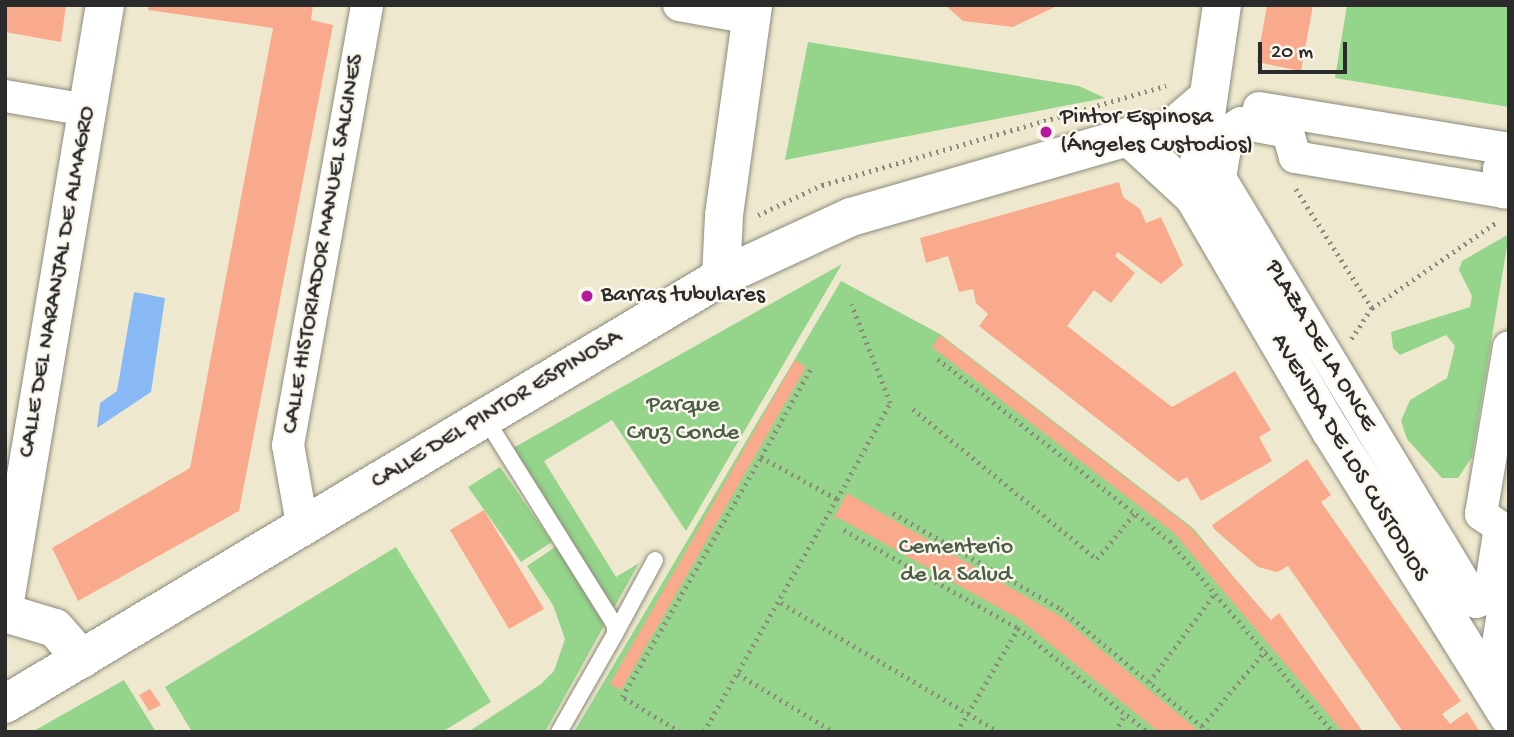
<!DOCTYPE html>
<meta charset="utf-8">
<style>
body{margin:0}
#map{position:relative;width:1514px;height:737px;overflow:hidden;background:#eee9ce;font-family:"Gochi Hand",sans-serif}
div>[style]{position:absolute}
[style*='--x']{left:calc(var(--x)*1px);top:calc(var(--y)*1px);width:calc(var(--w)*1px);rotate:calc(var(--a)*1deg)}
.green>*{inset:0;background:#94d48b}
.water>*{inset:0;background:#88b9f4}
.building>*{inset:0;background:#faaa8c}
.path>*{height:4.5px;margin-top:-2.25px;transform-origin:0;background:repeating-linear-gradient(90deg,#8c8a7c 0 2px,transparent 0 7px)}
.roads{filter:drop-shadow(0 0 2px #8c8a7c) drop-shadow(0 0 2px #8c8a7c)}
.lane>*{height:16px;margin:-8px;padding:0 8px;transform-origin:8px;border-radius:8px;background:#fff}
.street>*{height:32px;margin:-16px;padding:0 16px;transform-origin:16px;border-radius:16px;background:#fff}
.secondary>*{height:38px;margin:-19px;padding:0 19px;transform-origin:19px;border-radius:19px;background:#fff}
.dots>*{width:19px;height:19px;translate:-50% -50%;box-sizing:border-box;border:4px solid #fbf7ec;border-radius:50%}
span{translate:-50% -50%;white-space:nowrap;text-align:center;line-height:1.15;-webkit-text-stroke:5px #fbf7ec;paint-order:stroke}
.poi-label{font-size:24px;color:#2b2b2b}
.left{translate:0 -50%;text-align:left}
.street-label{font-size:24px;color:#2b2b2b}
.park-label{font-size:24px;color:#4a5e48}
.frame{position:absolute;inset:0;border:7px solid #2b2b2b;pointer-events:none}
.scale{position:absolute;left:1258px;top:42px;width:89px;height:32px;box-sizing:border-box;border:4px solid #2b2b2b;border-top:0;padding-left:9px;font-size:21px;line-height:24px;white-space:nowrap;color:#2b2b2b;-webkit-text-stroke:5px #fbf7ec;paint-order:stroke}
</style>
<div id="map">
<div class="green">
<i style="clip-path:polygon(1347px 5px,1509px 5px,1509px 107px,1335px 78px)"></i>
<i style="clip-path:polygon(808px 42px,1079px 86px,1105px 98px,785px 160px)"></i>
<i style="clip-path:polygon(1509px 234px,1472px 457px,1458px 478px,1442px 478px,1407px 439px,1401px 421px,1410px 400px,1447px 378px,1455px 346px,1446px 335px,1400px 355px,1393px 348px,1391px 332px,1470px 307px,1472px 296px,1459px 270px,1462px 261px)"></i>
<i style="clip-path:polygon(842px 264px,686px 531px,612px 420px,544px 461px,616px 577px,639px 563px,545px 732px,468px 732px,541px 684px,554px 671px,565px 639px,553px 605px,527px 566px,570px 537px,513px 448px)"></i>
<i style="clip-path:polygon(841px 281px,940px 334px,1193px 528px,1362px 732px,574px 732px)"></i>
<i style="clip-path:polygon(500px 467px,552px 542px,521px 562px,468px 487px)"></i>
<i style="clip-path:polygon(396px 547px,491px 702px,442px 732px,192px 732px,165px 687px)"></i>
<i style="clip-path:polygon(124px 680px,156px 732px,32px 732px)"></i>
</div>
<div class="water">
<i style="clip-path:polygon(134px 292px,165px 298px,151px 392px,97px 428px,100px 403px,117px 391px)"></i>
</div>
<div class="building">
<i style="clip-path:polygon(5px 5px,66px 5px,61px 42px,5px 32px)"></i>
<i style="clip-path:polygon(149px 5px,313px 5px,311px 20px,333px 25px,239px 511px,78px 601px,52px 548px,190px 468px,273px 28px,148px 10px)"></i>
<i style="clip-path:polygon(945px 5px,1059px 5px,1013px 27px,963px 21px)"></i>
<i style="clip-path:polygon(1267px 5px,1313px 5px,1301px 71px,1257px 62px)"></i>
<i style="clip-path:polygon(1119px 182px,1123px 197px,1140px 209px,1146px 223px,1161px 217px,1183px 265px,1161px 284px,1118px 252px,1115px 256px,1135px 273px,1111px 303px,1094px 290px,1067px 326px,1172px 407px,1235px 371px,1271px 430px,1259px 437px,1272px 461px,1201px 501px,1187px 477px,1178px 482px,979px 326px,988px 314px,976px 303px,973px 289px,959px 292px,948px 256px,926px 263px,920px 238px)"></i>
<i style="clip-path:polygon(940px 335px,1191px 528px,1271px 620px,1279px 613px,1363px 732px,1343px 732px,1174px 533px,932px 347px)"></i>
<i style="clip-path:polygon(795px 360px,806px 367px,621px 690px,610px 684px)"></i>
<i style="clip-path:polygon(1307px 459px,1331px 495px,1321px 502px,1461px 701px,1442px 714px,1450px 724px,1467px 712px,1480px 732px,1403px 732px,1288px 566px,1277px 572px,1258px 567px,1214px 529px,1212px 525px)"></i>
<i style="clip-path:polygon(847px 493px,1063px 618px,1200px 732px,1159px 732px,1019px 619px,837px 517px,832px 522px)"></i>
<i style="clip-path:polygon(484px 510px,544px 609px,509px 629px,450px 530px)"></i>
<i style="clip-path:polygon(150px 689px,161px 705px,149px 711px,139px 695px)"></i>
</div>
<div class="path">
<i style="--x:1296;--y:189;--w:141;--a:57.4"></i>
<i style="--x:1372;--y:308;--w:38;--a:123"></i>
<i style="--x:758;--y:215;--w:71;--a:-25.1"></i>
<i style="--x:822;--y:185;--w:358;--a:-16.1"></i>
<i style="--x:1372;--y:308;--w:153;--a:-34.6"></i>
<i style="--x:938;--y:359;--w:295;--a:38.1"></i>
<i style="--x:1170;--y:541;--w:251;--a:49.5"></i>
<i style="--x:913;--y:409;--w:237;--a:39.2"></i>
<i style="--x:1097;--y:559;--w:60;--a:-50.4"></i>
<i style="--x:761;--y:457;--w:100;--a:-60.6"></i>
<i style="--x:837;--y:499;--w:110;--a:-61.1"></i>
<i style="--x:890;--y:403;--w:106;--a:-111.5"></i>
<i style="--x:893;--y:513;--w:193;--a:29.7"></i>
<i style="--x:1061;--y:609;--w:192;--a:39.7"></i>
<i style="--x:844;--y:530;--w:200;--a:29.4"></i>
<i style="--x:1018;--y:628;--w:166;--a:38.7"></i>
<i style="--x:781;--y:603;--w:253;--a:30.6"></i>
<i style="--x:738;--y:674;--w:112;--a:31.1"></i>
<i style="--x:1149;--y:682;--w:111;--a:-53.4"></i>
<i style="--x:1202;--y:726;--w:99;--a:-49.9"></i>
<i style="--x:680;--y:732;--w:68;--a:-148.9"></i>
<i style="--x:622;--y:697;--w:277;--a:-59.9"></i>
<i style="--x:761;--y:457;--w:87;--a:28.9"></i>
<i style="--x:837;--y:499;--w:268;--a:119.7"></i>
<i style="--x:957;--y:732;--w:121;--a:-59.6"></i>
<i style="--x:1115;--y:732;--w:21;--a:-61"></i>
</div>
<div class="roads">
<div class="lane">
<i style="--x:485;--y:418;--w:244;--a:57.9"></i>
<i style="--x:615;--y:625;--w:9;--a:90"></i>
<i style="--x:615;--y:634;--w:113;--a:119.7"></i>
<i style="--x:615;--y:634;--w:84;--a:-61.6"></i>
</div>
<div class="street">
<i style="--x:679;--y:5;--w:73;--a:10.2"></i>
<i style="--x:5;--y:96;--w:83;--a:9.7"></i>
<i style="--x:1259;--y:108;--w:253;--a:9.3"></i>
<i style="--x:1509;--y:170;--w:10;--a:-174"></i>
<i style="--x:1499;--y:169;--w:24;--a:78"></i>
<i style="--x:1504;--y:192;--w:212;--a:-170.5"></i>
<i style="--x:1295;--y:157;--w:26;--a:-106"></i>
<i style="--x:1288;--y:132;--w:48;--a:-169.2"></i>
<i style="--x:1241;--y:123;--w:15;--a:148"></i>
<i style="--x:1228;--y:131;--w:48;--a:99.7"></i>
<i style="--x:1220;--y:178;--w:495;--a:58.9"></i>
<i style="--x:1476;--y:602;--w:14;--a:-21"></i>
<i style="--x:1489;--y:597;--w:71;--a:-81.1"></i>
<i style="--x:1500;--y:527;--w:23;--a:-146"></i>
<i style="--x:1481;--y:514;--w:169;--a:-80.5"></i>
<i style="--x:302;--y:524;--w:80;--a:-100"></i>
<i style="--x:288;--y:445;--w:447;--a:-79.8"></i>
<i style="--x:1490;--y:691;--w:116;--a:-80.5"></i>
</div>
<div class="secondary">
<i style="--x:1129;--y:137;--w:88;--a:42.7"></i>
<i style="--x:1194;--y:197;--w:271;--a:59.7"></i>
<i style="--x:1331;--y:431;--w:337;--a:58.1"></i>
<i style="--x:1194;--y:197;--w:194;--a:-81.7"></i>
<i style="--x:721;--y:277;--w:62;--a:-87.2"></i>
<i style="--x:724;--y:215;--w:212;--a:-82.1"></i>
<i style="--x:5;--y:601;--w:604;--a:-80.48"></i>
<i style="--x:5;--y:613;--w:52;--a:16.7"></i>
<i style="--x:55;--y:628;--w:41;--a:48.9"></i>
<i style="--x:5;--y:704;--w:834;--a:-30.81"></i>
<i style="--x:721;--y:277;--w:143;--a:-24.8"></i>
<i style="--x:851;--y:217;--w:289;--a:-16.1"></i>
<i style="--x:1129;--y:137;--w:42;--a:-9.7"></i>
<i style="--x:1170;--y:130;--w:48;--a:-40.7"></i>
</div>
</div>
<div class="dots">
<i style="left:1046px;top:132px;background:#b5179e"></i>
<i style="left:587px;top:296px;background:#b5179e"></i>
</div>
<div class="poi-label">
<span class="left" style="left:1060px;top:132px">Pintor Espinosa<br>(Ángeles Custodios)</span>
<span class="left" style="left:601px;top:296px">Barras tubulares</span>
</div>
<div class="street-label">
<span style="left:324px;top:244px;rotate:-80deg">CALLE HISTORIADOR MANUEL SALCINES</span>
<span style="left:58px;top:282px;rotate:-80deg">CALLE DEL NARANJAL DE ALMAGRO</span>
<span style="left:1320px;top:346px;rotate:59deg">PLAZA DE LA ONCE</span>
<span style="left:497px;top:410px;rotate:-31deg">CALLE DEL PINTOR ESPINOSA</span>
<span style="left:1349px;top:458px;rotate:59deg">AVENIDA DE LOS CUSTODIOS</span>
</div>
<div class="park-label">
<span style="left:683px;top:420px">Parque<br>Cruz Conde</span>
<span style="left:956px;top:562px">Cementerio<br>de la Salud</span>
</div>
<div class="frame"></div>
<div class="scale">20 m</div>
</div>
